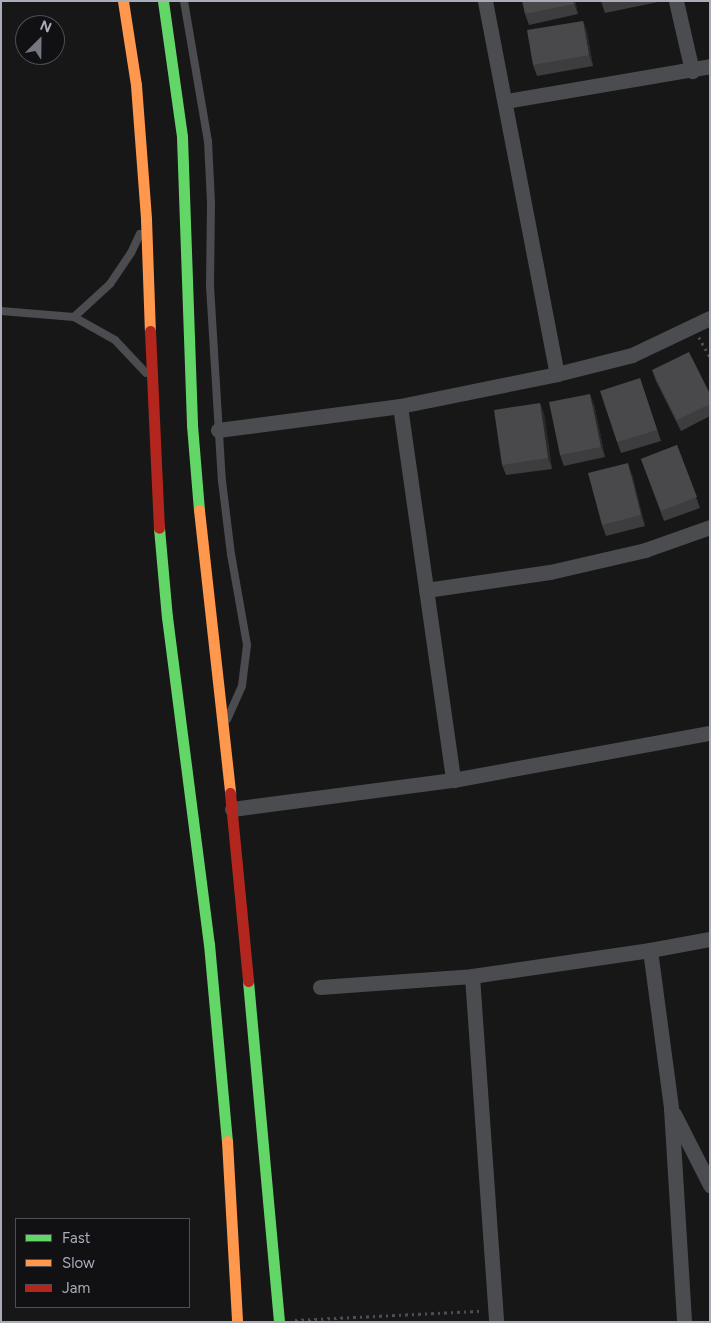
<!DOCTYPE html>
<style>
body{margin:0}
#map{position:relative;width:711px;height:1323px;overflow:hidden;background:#171717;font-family:Figtree,sans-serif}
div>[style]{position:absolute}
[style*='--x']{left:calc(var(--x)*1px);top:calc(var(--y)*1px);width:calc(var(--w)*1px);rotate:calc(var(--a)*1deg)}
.path>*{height:2.5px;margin-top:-1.25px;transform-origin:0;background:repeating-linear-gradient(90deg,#4d4e52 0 2.5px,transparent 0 6.5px)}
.lane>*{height:8px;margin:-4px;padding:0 4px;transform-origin:4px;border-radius:4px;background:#4b4c50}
.street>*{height:15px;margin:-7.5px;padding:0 7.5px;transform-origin:7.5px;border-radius:7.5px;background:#4b4c50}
.fast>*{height:11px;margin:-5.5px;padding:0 5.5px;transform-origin:5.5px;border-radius:5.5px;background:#63d668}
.slow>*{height:11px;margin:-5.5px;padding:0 5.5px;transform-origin:5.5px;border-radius:5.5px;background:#ff974d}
.jam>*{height:11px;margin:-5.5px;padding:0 5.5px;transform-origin:5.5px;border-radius:5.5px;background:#b3261e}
.wall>*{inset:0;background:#3d3d3f}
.shaded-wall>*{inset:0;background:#29292a}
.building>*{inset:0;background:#49494c}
span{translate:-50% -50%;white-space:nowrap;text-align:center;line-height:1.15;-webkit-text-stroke:5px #111113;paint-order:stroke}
.frame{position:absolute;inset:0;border:2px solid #a8adb8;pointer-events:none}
.legend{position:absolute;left:15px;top:1218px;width:175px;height:90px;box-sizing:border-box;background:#111113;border:1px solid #4d4f55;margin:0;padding:6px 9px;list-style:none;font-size:15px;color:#a8adb8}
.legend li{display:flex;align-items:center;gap:10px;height:25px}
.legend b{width:25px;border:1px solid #4d4f55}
.north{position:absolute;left:15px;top:15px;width:50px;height:50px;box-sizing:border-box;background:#111113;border:1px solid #4d4f55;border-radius:50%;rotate:23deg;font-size:14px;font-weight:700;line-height:20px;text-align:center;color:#a8adb8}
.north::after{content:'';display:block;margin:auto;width:18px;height:22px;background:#757880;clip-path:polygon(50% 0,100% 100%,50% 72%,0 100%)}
</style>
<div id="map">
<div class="path">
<i style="--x:699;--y:337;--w:23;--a:61"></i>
<i style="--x:295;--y:1320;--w:187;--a:-2.8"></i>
</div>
<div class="lane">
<i style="--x:184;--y:1;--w:142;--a:80.3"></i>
<i style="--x:208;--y:141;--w:62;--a:87.2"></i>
<i style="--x:211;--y:203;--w:83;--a:90.7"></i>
<i style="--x:210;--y:286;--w:195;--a:86.5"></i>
<i style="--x:222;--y:481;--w:74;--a:83"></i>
<i style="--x:231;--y:554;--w:92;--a:80"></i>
<i style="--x:247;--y:645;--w:41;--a:97"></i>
<i style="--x:242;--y:686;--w:36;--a:114"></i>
<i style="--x:1;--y:311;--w:73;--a:4.7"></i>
<i style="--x:74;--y:317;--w:47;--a:29.3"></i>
<i style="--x:115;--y:340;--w:45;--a:46.8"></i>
<i style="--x:74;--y:317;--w:49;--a:-42.5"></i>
<i style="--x:110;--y:284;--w:37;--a:-56"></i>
<i style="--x:131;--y:253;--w:21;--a:-65"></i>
</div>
<div class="street">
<i style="--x:485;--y:1;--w:380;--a:79.1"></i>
<i style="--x:676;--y:1;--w:72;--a:77.1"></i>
<i style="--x:506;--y:101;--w:207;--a:-9.7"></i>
<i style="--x:400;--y:406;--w:378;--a:81.9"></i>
<i style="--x:218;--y:430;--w:184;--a:-7.5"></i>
<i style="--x:400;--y:406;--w:160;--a:-11.5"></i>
<i style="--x:557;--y:374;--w:77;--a:-14.2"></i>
<i style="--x:632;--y:355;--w:86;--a:-25.4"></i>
<i style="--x:426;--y:590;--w:125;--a:-8.3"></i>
<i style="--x:550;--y:572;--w:98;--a:-13"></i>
<i style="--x:645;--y:550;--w:69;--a:-19.5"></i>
<i style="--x:232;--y:809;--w:223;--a:-7.5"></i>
<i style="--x:453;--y:780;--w:261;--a:-10.4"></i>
<i style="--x:650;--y:950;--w:159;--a:82.4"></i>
<i style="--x:671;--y:1108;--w:214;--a:86.5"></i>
<i style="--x:472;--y:976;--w:347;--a:86"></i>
<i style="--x:320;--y:987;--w:152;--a:-4.1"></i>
<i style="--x:472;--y:976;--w:180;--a:-8.3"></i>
<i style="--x:650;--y:950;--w:61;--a:-10.4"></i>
<i style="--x:674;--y:1114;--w:80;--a:63.1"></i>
</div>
<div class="fast">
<i style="--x:163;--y:1;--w:137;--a:82"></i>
<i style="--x:182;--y:137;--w:288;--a:88"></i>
<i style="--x:192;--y:425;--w:85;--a:85.3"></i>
<i style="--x:159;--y:528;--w:89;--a:84.9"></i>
<i style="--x:167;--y:617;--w:330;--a:82.7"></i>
<i style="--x:209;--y:944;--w:198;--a:84.8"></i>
<i style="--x:248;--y:981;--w:342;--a:84.8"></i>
</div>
<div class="slow">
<i style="--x:123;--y:1;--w:85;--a:81.2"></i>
<i style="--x:136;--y:85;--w:134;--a:85.7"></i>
<i style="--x:146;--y:219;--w:112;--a:88"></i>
<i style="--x:199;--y:510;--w:285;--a:83.7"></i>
<i style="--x:227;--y:1141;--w:181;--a:86.8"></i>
</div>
<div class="jam">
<i style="--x:150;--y:331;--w:197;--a:87.4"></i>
<i style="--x:230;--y:793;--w:189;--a:84.5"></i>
</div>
<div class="wall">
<i style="clip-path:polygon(575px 1px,578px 14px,529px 25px,525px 14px)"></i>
<i style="clip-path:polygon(601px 1px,658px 1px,658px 2px,605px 13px)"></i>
<i style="clip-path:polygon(583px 21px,587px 32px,593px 66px,537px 76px,533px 65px)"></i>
<i style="clip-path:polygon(652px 370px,710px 394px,710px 416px,681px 431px,656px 381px)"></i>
<i style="clip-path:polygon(640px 378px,661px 441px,621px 453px,617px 442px)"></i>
<i style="clip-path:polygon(540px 403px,544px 414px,552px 469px,506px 475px,502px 465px)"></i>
<i style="clip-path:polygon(594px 404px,605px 457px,564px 466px,560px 455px)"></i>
<i style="clip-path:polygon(677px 445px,700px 508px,664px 521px,641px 459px)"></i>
<i style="clip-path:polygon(632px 474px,645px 526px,606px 536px,602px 525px)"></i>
</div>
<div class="shaded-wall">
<i style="clip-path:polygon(573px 1px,575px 1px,578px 14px,574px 4px)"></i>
<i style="clip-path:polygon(583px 21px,587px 32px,593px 66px,589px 55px)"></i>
<i style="clip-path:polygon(590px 394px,594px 404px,605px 457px,601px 447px)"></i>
<i style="clip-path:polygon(540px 403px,544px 414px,552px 469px,548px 458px)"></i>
<i style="clip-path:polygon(628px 463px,632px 474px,645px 526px,641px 515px)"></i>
</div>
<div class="building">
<i style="clip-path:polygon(522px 1px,573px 1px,574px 4px,525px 14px)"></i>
<i style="clip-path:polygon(583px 21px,589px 55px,533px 65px,527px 30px)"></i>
<i style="clip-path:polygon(689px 352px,710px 394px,710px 404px,677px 420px,652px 370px)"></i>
<i style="clip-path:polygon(640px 378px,657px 430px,617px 442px,600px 391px)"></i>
<i style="clip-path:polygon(590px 394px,601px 447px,560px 455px,549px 402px)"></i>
<i style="clip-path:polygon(540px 403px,548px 458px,502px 465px,494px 410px)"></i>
<i style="clip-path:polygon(677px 445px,697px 497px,661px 511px,641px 459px)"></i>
<i style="clip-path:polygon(628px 463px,641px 515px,602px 525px,588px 473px)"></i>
</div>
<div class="frame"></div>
<ul class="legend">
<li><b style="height:6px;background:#63d668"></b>Fast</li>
<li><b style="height:6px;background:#ff974d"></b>Slow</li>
<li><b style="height:6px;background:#b3261e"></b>Jam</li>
</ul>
<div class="north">N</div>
</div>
